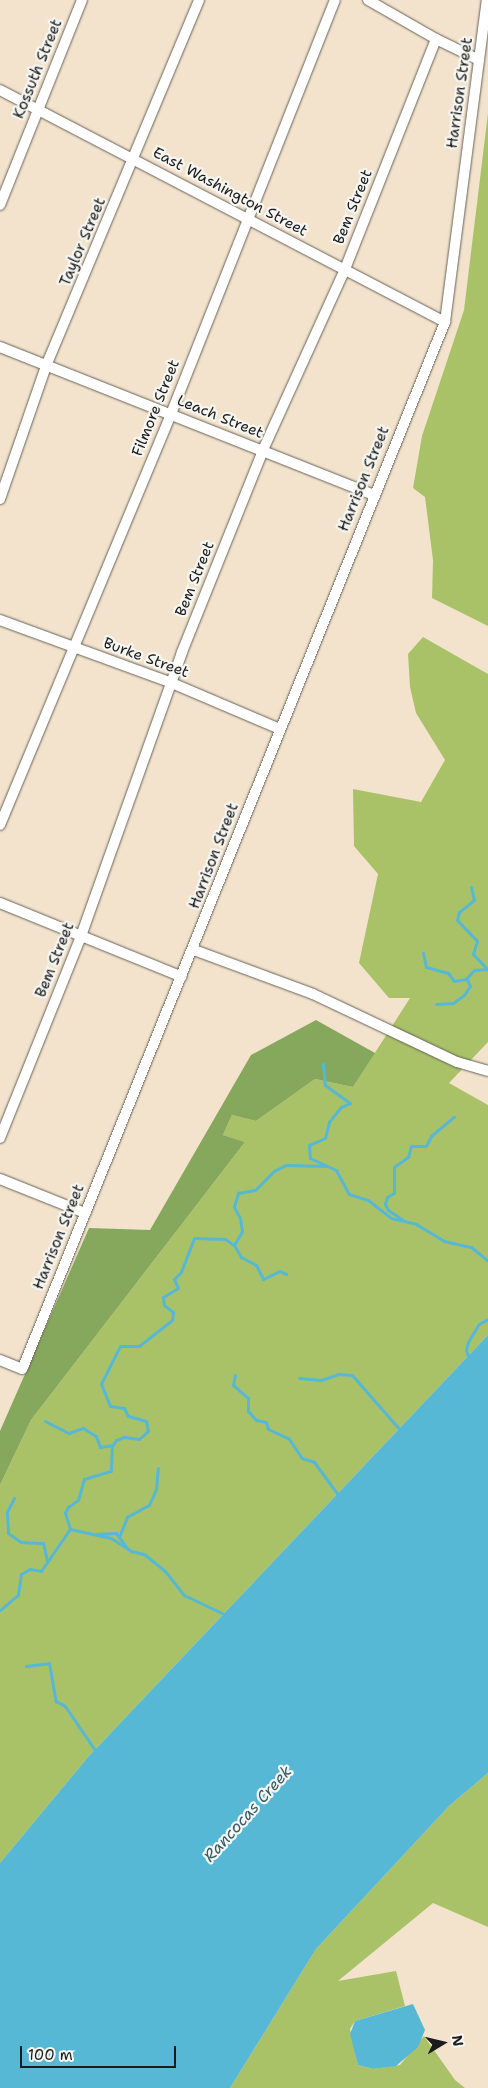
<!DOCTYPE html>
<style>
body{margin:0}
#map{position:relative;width:488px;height:2088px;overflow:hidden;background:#f3e3cc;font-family:"Shantell Sans",sans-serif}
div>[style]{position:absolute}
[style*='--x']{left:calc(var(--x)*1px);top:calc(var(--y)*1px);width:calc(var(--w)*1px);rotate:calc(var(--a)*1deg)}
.green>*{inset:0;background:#a9c268}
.forest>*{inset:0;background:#86a85c}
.water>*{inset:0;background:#56b8d5}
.stream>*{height:3px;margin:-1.5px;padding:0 1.5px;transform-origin:1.5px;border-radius:1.5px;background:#56b8d5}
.roads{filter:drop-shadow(0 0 1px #67625a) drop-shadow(0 0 1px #67625a)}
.street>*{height:10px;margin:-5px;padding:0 5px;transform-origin:5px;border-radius:5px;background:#fff}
span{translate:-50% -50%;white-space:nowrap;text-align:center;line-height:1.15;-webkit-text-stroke:4.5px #f6f6f2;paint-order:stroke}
.street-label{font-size:15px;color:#1c1c1c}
.water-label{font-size:16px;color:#335a66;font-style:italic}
.north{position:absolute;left:418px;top:2018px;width:50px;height:50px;-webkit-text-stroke:4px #f6f6f2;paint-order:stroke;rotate:81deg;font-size:14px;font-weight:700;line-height:20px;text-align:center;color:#1c1c1c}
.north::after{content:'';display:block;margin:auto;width:18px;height:22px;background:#1c1c1c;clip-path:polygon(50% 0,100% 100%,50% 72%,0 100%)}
.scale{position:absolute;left:20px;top:2046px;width:156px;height:22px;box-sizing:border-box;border:2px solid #1c1c1c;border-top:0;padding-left:6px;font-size:15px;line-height:18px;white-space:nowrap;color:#1c1c1c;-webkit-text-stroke:4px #f6f6f2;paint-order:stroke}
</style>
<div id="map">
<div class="green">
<i style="clip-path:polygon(488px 113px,488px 626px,432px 598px,433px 560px,425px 497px,413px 488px,422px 436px,464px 310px)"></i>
<i style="clip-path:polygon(423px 637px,488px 674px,488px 1042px,449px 1083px,488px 1105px,488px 1335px,88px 1757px,0 1863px,0 1485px,31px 1420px,245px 1142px,223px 1135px,232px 1115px,256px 1121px,315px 1079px,353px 1087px,410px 998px,389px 998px,359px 963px,378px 874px,354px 846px,353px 789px,421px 802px,445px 760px,416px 713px,410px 687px,408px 654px)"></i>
<i style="clip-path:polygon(488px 1773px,488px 1927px,433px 1903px,338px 1981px,396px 1971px,405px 2006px,355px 2021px,350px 2029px,358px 2065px,373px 2069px,400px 2065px,424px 2036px,455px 2080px,465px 2088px,230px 2088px,316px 1949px,449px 1806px)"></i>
</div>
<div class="forest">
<i style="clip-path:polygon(316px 1020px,375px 1053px,353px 1087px,315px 1079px,256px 1121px,232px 1115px,223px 1135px,245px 1142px,31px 1420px,0 1485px,0 1431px,89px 1228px,150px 1230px,251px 1055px)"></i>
</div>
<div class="water">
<i style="clip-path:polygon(488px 1335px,488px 1773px,449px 1806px,316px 1949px,230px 2088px,0 2088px,0 1863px,88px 1757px)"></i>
<i style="clip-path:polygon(413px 2004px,425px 2030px,418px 2047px,396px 2066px,373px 2069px,358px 2065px,350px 2034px,355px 2021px)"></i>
</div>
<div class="stream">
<i style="--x:471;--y:887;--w:13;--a:77"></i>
<i style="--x:474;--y:900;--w:19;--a:141"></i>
<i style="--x:459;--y:912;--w:8;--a:104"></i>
<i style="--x:457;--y:920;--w:29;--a:46"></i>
<i style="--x:477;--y:941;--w:14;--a:107"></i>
<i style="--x:473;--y:954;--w:22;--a:47"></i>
<i style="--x:423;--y:953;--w:14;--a:78"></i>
<i style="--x:426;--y:967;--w:23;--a:15"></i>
<i style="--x:448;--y:973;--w:10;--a:53"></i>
<i style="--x:454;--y:981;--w:12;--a:-9"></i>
<i style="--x:466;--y:979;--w:12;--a:-48"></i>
<i style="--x:474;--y:970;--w:14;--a:-4"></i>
<i style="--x:436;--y:1004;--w:17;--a:-3"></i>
<i style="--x:453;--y:1003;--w:14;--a:-36"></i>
<i style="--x:464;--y:995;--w:11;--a:-56"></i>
<i style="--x:470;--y:986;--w:8;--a:-113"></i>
<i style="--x:323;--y:1064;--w:21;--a:85"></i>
<i style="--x:325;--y:1085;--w:31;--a:36"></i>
<i style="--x:350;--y:1103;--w:10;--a:156"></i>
<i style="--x:341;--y:1107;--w:19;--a:129"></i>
<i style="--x:329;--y:1122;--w:16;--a:104"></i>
<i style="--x:325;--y:1138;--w:17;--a:156"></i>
<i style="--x:309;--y:1145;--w:13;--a:86"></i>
<i style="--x:310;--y:1158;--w:29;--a:25"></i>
<i style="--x:336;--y:1170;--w:27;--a:62"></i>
<i style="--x:349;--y:1194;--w:20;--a:18"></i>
<i style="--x:368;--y:1200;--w:29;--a:38"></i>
<i style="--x:391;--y:1218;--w:26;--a:13"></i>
<i style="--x:416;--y:1224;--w:33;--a:31"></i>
<i style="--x:444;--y:1241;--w:28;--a:13"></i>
<i style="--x:471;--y:1247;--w:22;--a:39"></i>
<i style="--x:403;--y:1220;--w:18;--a:-146"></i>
<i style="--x:388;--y:1210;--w:7;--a:-117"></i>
<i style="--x:385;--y:1204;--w:7;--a:-74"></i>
<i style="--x:387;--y:1197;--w:8;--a:-30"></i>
<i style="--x:394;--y:1193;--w:26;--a:-90"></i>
<i style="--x:394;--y:1167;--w:17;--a:-36"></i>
<i style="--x:408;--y:1157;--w:11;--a:-75"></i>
<i style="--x:411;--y:1146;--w:15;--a:0"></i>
<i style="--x:426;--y:1146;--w:11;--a:-63"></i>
<i style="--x:431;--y:1136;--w:30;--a:-40"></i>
<i style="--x:234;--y:1245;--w:16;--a:-60"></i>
<i style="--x:242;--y:1231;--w:13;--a:-99"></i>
<i style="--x:240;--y:1218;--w:13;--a:-119"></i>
<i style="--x:234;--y:1207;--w:15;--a:-74"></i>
<i style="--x:238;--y:1193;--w:17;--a:-10"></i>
<i style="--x:255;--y:1190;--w:27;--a:-45"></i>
<i style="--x:274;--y:1171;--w:13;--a:-27"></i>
<i style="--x:286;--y:1165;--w:40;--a:1.4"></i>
<i style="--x:469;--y:1359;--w:9;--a:-108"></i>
<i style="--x:466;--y:1350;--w:8;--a:-76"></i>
<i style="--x:468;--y:1342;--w:21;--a:-59"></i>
<i style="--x:479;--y:1324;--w:10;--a:-29"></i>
<i style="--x:235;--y:1375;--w:10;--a:101"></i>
<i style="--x:233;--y:1385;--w:20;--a:41"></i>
<i style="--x:248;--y:1398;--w:13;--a:90"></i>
<i style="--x:248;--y:1411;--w:12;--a:48"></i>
<i style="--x:256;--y:1420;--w:10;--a:11"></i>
<i style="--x:266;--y:1422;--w:7;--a:74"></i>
<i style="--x:268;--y:1429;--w:23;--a:25"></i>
<i style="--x:289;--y:1439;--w:23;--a:56"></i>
<i style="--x:302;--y:1458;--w:13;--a:18"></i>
<i style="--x:314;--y:1462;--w:42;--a:53.7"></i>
<i style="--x:299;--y:1378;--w:22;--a:5"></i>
<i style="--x:321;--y:1380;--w:18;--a:-19"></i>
<i style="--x:338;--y:1374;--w:14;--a:4"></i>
<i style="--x:352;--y:1375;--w:74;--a:48.8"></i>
<i style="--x:45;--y:1421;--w:27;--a:27"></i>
<i style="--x:69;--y:1433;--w:15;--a:-20"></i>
<i style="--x:83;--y:1428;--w:15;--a:32"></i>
<i style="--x:96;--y:1436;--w:12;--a:70"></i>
<i style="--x:100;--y:1447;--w:13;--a:-9"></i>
<i style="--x:14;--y:1498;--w:16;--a:117"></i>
<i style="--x:7;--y:1512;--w:21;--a:87"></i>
<i style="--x:8;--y:1533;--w:16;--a:35"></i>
<i style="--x:21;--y:1542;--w:22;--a:3"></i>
<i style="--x:43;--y:1543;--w:17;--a:77"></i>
<i style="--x:70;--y:1529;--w:17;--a:-107"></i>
<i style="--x:65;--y:1513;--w:7;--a:-63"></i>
<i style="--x:68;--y:1507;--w:12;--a:-35"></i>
<i style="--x:78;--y:1500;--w:22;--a:-74"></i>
<i style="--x:84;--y:1479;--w:28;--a:-17"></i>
<i style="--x:111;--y:1471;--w:25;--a:-88"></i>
<i style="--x:112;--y:1446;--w:7;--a:-56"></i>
<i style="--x:116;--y:1440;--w:9;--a:-21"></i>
<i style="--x:124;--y:1437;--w:15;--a:8"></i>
<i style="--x:139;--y:1439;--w:12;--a:-42"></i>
<i style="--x:148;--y:1431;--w:10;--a:-101"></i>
<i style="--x:146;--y:1421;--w:19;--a:-164"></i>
<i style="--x:128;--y:1416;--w:9;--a:-117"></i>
<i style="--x:124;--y:1408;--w:14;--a:-172"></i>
<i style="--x:110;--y:1406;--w:24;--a:-112"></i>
<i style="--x:101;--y:1384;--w:42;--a:-63.4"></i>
<i style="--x:120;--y:1346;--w:19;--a:0"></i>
<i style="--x:139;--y:1346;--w:42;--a:-38.2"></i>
<i style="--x:172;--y:1320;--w:8;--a:-83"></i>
<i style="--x:173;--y:1312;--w:11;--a:-142"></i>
<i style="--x:164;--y:1305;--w:8;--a:-97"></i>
<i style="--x:163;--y:1297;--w:17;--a:-31"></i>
<i style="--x:178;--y:1288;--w:10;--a:-114"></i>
<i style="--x:174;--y:1279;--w:10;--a:-45"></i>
<i style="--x:181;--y:1272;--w:36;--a:-69"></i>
<i style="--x:194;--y:1238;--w:31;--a:2"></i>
<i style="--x:225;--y:1239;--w:11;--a:34"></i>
<i style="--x:234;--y:1245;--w:14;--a:60"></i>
<i style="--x:241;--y:1257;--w:17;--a:28"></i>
<i style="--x:256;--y:1265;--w:16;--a:63"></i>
<i style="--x:263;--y:1279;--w:19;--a:-25"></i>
<i style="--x:280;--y:1271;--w:7;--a:27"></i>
<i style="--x:70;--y:1529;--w:42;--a:12.4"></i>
<i style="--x:111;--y:1538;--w:24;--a:33"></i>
<i style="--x:131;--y:1551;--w:13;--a:13"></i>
<i style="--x:144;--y:1554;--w:27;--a:39"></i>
<i style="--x:165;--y:1571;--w:31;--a:52"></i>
<i style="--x:184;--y:1595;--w:47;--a:25.5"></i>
<i style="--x:96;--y:1534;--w:20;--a:-3"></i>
<i style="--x:116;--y:1533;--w:19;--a:54"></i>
<i style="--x:119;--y:1537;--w:22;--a:-68"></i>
<i style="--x:127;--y:1517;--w:25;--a:-29"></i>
<i style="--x:149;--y:1505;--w:17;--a:-66"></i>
<i style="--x:156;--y:1489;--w:21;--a:-85"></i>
<i style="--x:0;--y:1610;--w:23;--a:-40"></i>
<i style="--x:18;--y:1595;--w:21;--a:-82"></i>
<i style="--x:21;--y:1574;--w:10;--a:-29"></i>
<i style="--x:30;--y:1569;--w:11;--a:10"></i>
<i style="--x:41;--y:1571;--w:51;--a:-55.4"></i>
<i style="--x:26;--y:1666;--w:23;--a:-7"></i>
<i style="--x:49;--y:1663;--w:39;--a:80"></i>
<i style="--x:56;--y:1701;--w:10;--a:29"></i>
<i style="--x:65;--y:1706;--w:57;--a:55.8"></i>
</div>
<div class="roads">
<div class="street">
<i style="--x:368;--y:0;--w:78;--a:29.8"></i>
<i style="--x:436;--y:39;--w:48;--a:26"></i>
<i style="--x:0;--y:90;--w:502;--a:27.54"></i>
<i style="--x:0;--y:205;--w:221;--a:-68.2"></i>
<i style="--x:0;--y:347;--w:402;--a:21.6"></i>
<i style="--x:0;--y:499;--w:141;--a:-70.9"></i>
<i style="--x:46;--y:366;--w:397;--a:-67.3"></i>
<i style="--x:0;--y:620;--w:183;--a:20.1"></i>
<i style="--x:172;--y:683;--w:117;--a:23.1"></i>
<i style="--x:0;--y:825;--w:445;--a:-67.4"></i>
<i style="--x:171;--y:414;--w:445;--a:-68.4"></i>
<i style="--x:0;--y:903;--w:196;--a:22.1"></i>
<i style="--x:194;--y:950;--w:127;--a:20.3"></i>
<i style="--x:313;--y:994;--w:159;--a:25.3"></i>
<i style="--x:457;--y:1062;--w:32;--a:16"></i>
<i style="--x:0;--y:1138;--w:218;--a:-68.1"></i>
<i style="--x:81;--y:936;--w:301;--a:-70.4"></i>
<i style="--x:182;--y:652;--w:218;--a:-68.1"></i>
<i style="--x:263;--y:450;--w:199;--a:-65.6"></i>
<i style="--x:345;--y:269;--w:247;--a:-68.4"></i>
<i style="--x:0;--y:1179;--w:92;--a:21.8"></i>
<i style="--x:0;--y:1360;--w:24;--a:22"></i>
<i style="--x:22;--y:1369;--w:4;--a:-63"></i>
<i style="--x:24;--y:1365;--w:1125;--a:-68.02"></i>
<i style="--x:445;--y:322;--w:325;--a:-82.6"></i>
</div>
</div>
<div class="street-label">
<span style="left:38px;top:69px;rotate:-68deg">Kossuth Street</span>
<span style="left:460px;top:93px;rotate:-82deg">Harrison Street</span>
<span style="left:230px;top:192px;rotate:28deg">East Washington Street</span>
<span style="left:353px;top:207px;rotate:-68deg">Bem Street</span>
<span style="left:83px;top:242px;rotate:-67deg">Taylor Street</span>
<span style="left:156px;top:408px;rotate:-68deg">Filmore Street</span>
<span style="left:220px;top:417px;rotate:22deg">Leach Street</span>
<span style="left:364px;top:479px;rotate:-68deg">Harrison Street</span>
<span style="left:195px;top:579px;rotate:-68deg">Bem Street</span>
<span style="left:146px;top:658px;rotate:20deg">Burke Street</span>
<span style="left:214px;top:856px;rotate:-69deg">Harrison Street</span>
<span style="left:55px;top:960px;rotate:-68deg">Bem Street</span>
<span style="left:59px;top:1237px;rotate:-68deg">Harrison Street</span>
</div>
<div class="water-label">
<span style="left:248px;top:1814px;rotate:-48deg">Rancocas Creek</span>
</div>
<div class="north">N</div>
<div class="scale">100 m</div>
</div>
